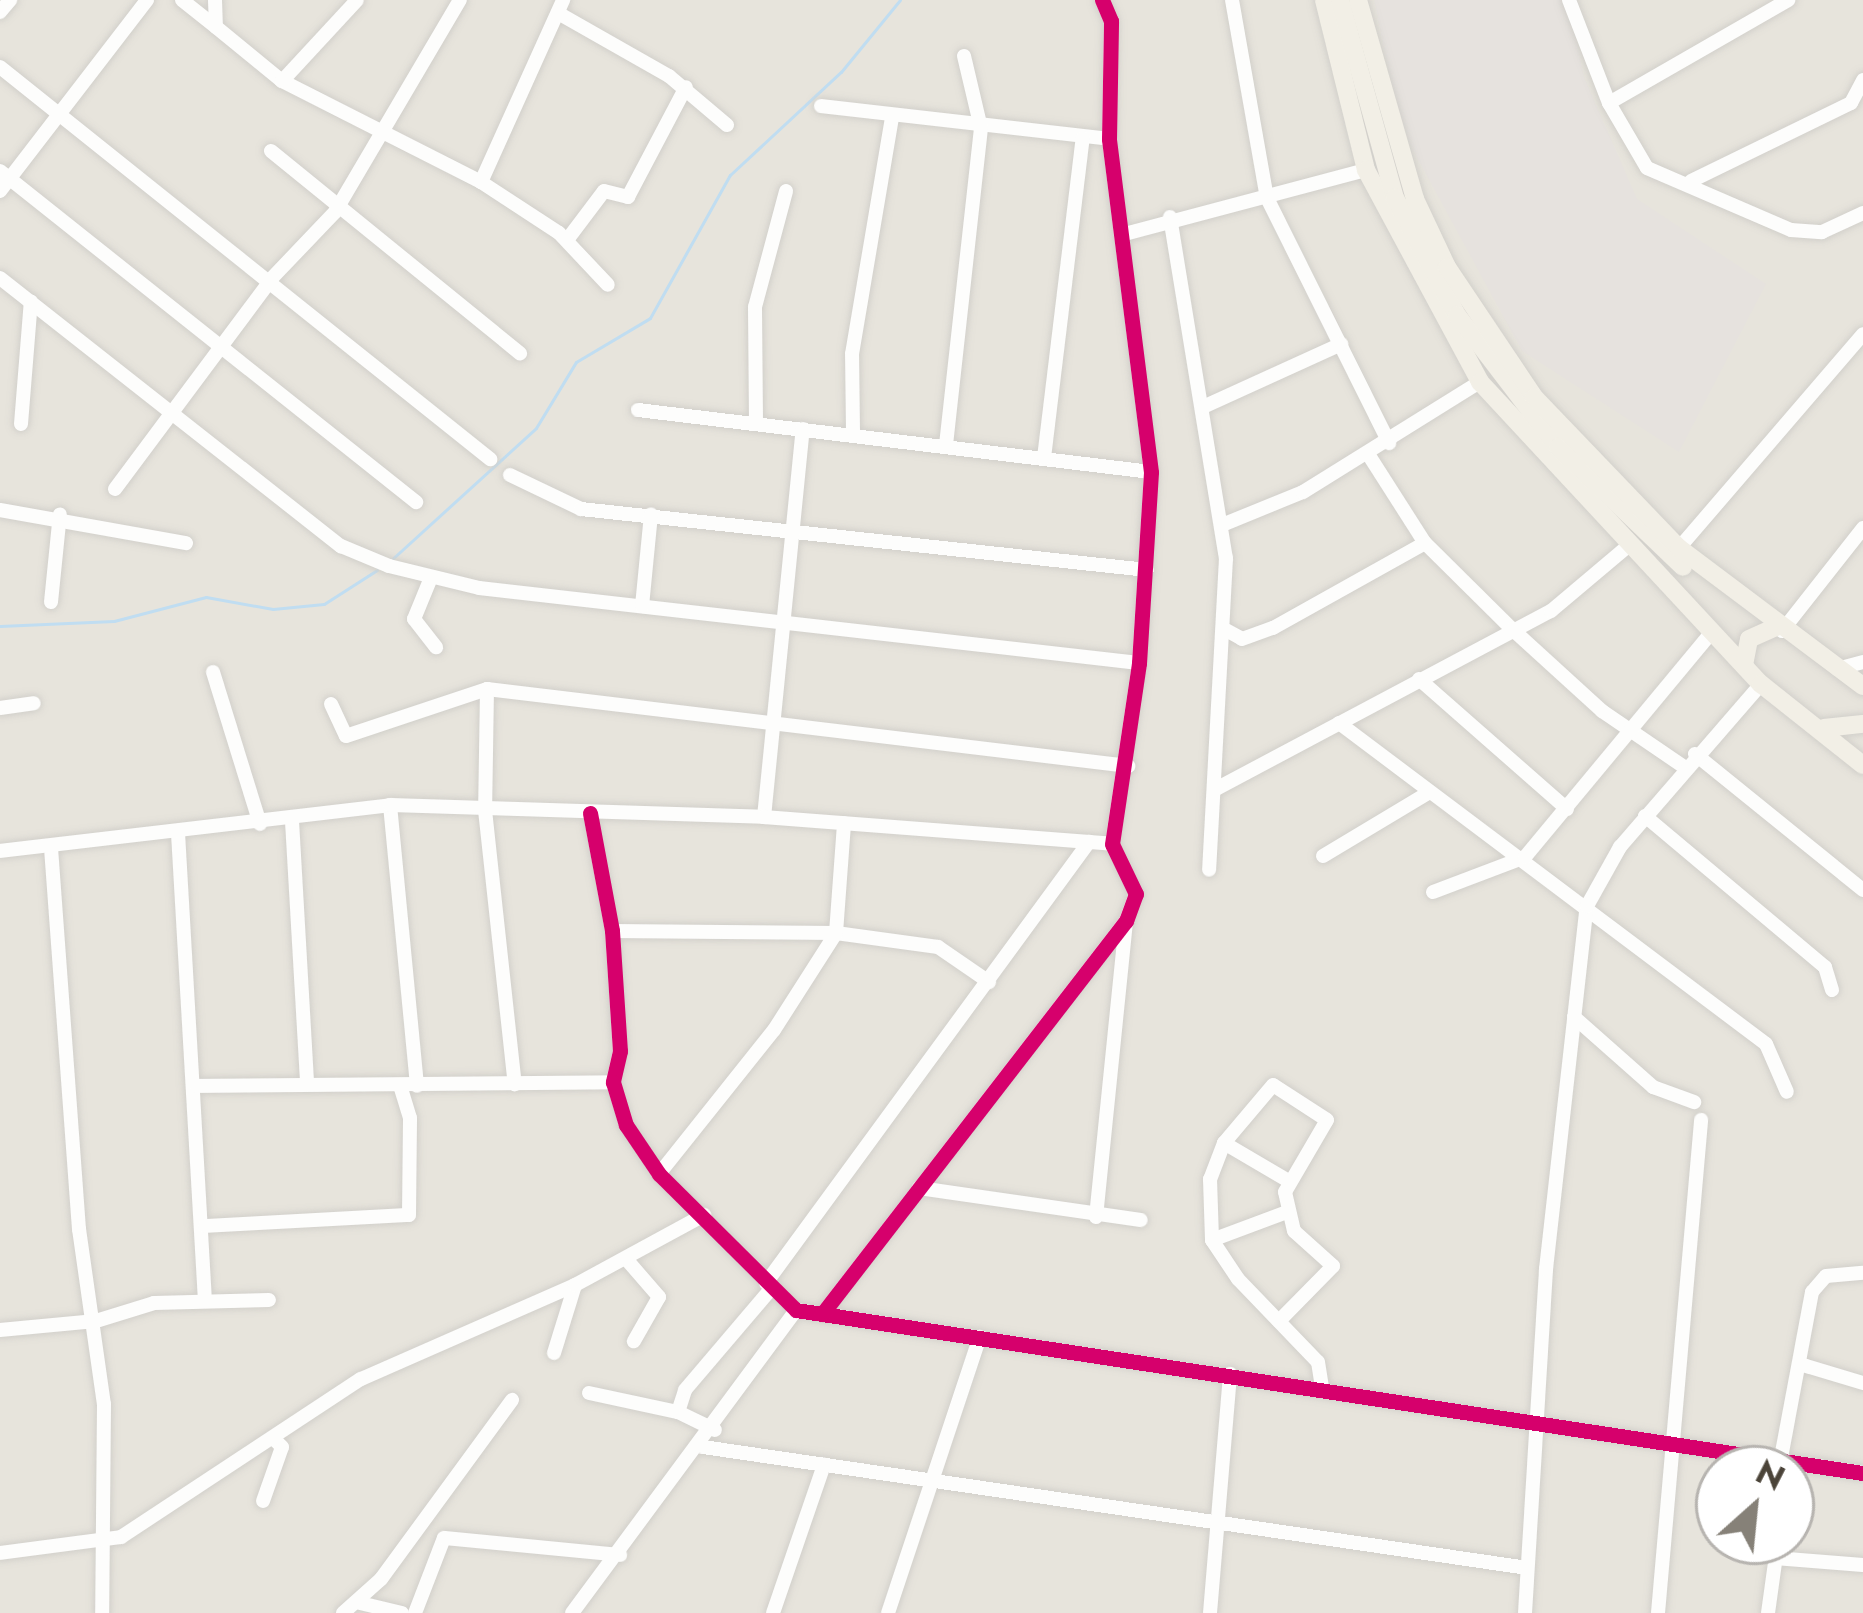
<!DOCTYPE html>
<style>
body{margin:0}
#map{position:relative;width:1863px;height:1613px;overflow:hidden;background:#f4f2ee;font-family:Jost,sans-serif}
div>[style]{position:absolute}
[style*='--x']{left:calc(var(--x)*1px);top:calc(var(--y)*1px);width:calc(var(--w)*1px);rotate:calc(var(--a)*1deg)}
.residential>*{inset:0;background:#e7e4dc}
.industrial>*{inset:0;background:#e6e2de}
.stream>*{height:3px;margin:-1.5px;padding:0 1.5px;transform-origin:1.5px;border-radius:1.5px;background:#c0ddf1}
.roads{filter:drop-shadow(0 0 3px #d2d0cb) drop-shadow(0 0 3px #d2d0cb)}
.minor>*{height:14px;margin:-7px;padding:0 7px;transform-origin:7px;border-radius:7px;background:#fdfdfc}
.major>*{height:18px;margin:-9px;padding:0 9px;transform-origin:9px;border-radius:9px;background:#f2efe6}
.cycleway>*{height:15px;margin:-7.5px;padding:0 7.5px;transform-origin:7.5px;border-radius:7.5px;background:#d6006c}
span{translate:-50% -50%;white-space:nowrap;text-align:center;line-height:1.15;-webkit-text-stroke:9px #fff;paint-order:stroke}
.north{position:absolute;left:1695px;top:1445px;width:120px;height:120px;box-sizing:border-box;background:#fff;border:3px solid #b7b4b0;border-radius:50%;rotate:27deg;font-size:33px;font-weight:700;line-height:48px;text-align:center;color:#4b4439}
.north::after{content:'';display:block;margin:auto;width:42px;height:54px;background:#868178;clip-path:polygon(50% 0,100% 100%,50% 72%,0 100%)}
</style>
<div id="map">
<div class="residential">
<i style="clip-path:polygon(evenodd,0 0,1863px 0,1863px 1613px,0 1613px,0 0,1719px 1469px,1791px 1469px,1791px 1541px,1719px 1541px,1719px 1469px)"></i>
</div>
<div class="industrial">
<i style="clip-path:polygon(1374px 0,1568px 0,1584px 77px,1637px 199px,1766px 284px,1679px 452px,1522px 351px,1400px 126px)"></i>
</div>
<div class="stream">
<i style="--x:390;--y:561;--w:197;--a:-42.3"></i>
<i style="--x:536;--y:428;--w:77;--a:-58.8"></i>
<i style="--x:576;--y:362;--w:86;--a:-30.7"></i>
<i style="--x:650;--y:318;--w:164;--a:-60.8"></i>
<i style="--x:730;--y:175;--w:151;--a:-42.9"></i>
<i style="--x:841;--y:72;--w:93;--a:-50.7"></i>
<i style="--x:0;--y:626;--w:114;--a:-2.5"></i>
<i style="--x:114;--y:621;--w:95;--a:-14.6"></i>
<i style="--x:206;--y:597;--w:68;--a:10.2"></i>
<i style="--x:273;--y:609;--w:51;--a:-5.6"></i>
<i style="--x:324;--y:604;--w:63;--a:-32.7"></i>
</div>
<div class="roads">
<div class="minor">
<i style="--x:182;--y:0;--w:43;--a:38.5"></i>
<i style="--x:215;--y:0;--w:27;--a:88"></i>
<i style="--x:216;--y:27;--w:85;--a:39.3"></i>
<i style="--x:282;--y:81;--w:223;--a:26.9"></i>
<i style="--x:481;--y:182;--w:93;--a:33.2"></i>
<i style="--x:559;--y:233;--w:71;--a:46.7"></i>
<i style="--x:1232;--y:0;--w:201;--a:80"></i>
<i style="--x:1267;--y:198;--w:274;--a:63.5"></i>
<i style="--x:1569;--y:0;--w:110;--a:68.8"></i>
<i style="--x:1609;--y:103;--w:75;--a:59.7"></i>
<i style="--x:1647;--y:168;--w:157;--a:23.3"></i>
<i style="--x:1791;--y:230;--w:31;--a:4"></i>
<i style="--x:1822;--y:232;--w:45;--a:-24.9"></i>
<i style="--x:0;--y:12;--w:16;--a:-50"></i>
<i style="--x:558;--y:13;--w:128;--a:29.6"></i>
<i style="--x:669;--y:76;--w:76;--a:40.2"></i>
<i style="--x:0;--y:67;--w:628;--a:38.66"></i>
<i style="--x:282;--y:81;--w:110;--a:-47.2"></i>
<i style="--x:1609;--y:103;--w:207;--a:-29.9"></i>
<i style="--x:821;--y:106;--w:290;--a:6.5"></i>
<i style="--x:271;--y:151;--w:321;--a:39.1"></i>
<i style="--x:0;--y:171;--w:532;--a:38.51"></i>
<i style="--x:1691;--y:181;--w:178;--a:-26"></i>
<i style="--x:1851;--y:103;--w:26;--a:-62"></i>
<i style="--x:481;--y:182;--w:200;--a:-65.7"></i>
<i style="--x:0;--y:191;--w:241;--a:-52.4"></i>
<i style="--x:1170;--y:217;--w:346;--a:80.7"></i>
<i style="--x:1226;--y:558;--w:312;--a:93.1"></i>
<i style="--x:1121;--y:235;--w:253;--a:-14.9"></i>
<i style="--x:567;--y:240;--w:61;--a:-52.9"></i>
<i style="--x:604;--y:191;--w:25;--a:14"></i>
<i style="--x:628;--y:197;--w:124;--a:-62.2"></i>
<i style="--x:0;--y:278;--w:434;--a:38.2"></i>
<i style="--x:341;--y:546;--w:52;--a:22.6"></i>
<i style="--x:389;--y:566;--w:93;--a:13.7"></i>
<i style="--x:479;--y:588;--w:664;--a:6.48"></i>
<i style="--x:1203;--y:407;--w:152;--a:-24.5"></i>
<i style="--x:638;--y:410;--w:517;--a:6.89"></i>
<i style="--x:756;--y:422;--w:115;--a:-90.5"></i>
<i style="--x:755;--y:307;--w:120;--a:-75"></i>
<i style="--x:21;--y:424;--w:123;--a:-85.4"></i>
<i style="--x:853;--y:432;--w:78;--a:-90.7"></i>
<i style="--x:852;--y:354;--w:240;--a:-80.4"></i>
<i style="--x:946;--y:445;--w:319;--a:-83.7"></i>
<i style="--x:981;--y:128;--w:74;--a:-103.3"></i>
<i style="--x:1368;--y:454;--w:106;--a:57.4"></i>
<i style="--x:1425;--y:543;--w:122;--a:44.7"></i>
<i style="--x:1512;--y:629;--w:122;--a:42.3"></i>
<i style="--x:1602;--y:711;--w:99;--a:34.3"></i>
<i style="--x:1044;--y:458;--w:322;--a:-83.1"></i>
<i style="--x:510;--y:475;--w:79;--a:25.6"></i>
<i style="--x:581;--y:509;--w:569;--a:6.15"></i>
<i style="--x:115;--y:489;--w:263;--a:-53.3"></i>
<i style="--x:272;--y:278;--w:91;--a:-46.3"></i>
<i style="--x:335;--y:212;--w:246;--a:-59.5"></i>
<i style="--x:0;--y:510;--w:189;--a:10.1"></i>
<i style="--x:1222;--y:525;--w:87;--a:-22.2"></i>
<i style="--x:1303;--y:492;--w:208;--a:-31.9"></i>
<i style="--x:1679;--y:548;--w:282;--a:-49.3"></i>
<i style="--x:430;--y:580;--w:42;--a:112.3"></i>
<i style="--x:414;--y:619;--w:36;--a:52"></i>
<i style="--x:51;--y:602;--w:88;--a:-84.2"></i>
<i style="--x:642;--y:606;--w:92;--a:-84.4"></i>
<i style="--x:1226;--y:630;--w:18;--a:29"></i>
<i style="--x:1242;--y:639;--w:33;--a:-20"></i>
<i style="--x:1273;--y:628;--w:174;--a:-29.2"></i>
<i style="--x:1782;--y:631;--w:131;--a:-51.8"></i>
<i style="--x:1837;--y:669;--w:27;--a:-15"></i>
<i style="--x:213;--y:672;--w:159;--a:72.8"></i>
<i style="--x:1419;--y:679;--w:197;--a:41.3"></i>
<i style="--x:487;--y:689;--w:121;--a:90.9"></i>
<i style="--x:485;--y:810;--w:276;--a:83.8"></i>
<i style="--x:331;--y:704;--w:35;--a:65"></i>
<i style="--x:346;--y:736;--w:149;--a:-18.4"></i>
<i style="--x:487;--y:689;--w:646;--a:6.85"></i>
<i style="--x:0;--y:708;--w:34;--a:-8"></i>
<i style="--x:1339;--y:723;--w:534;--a:36.93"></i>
<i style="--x:1766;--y:1044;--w:52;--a:66.4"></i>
<i style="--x:1695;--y:754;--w:216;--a:39"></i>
<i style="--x:1214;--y:790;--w:382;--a:-28"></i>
<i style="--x:1551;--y:611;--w:99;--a:-40.1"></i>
<i style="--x:390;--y:805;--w:282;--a:84.5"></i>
<i style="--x:590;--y:813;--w:120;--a:79.4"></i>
<i style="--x:612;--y:931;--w:120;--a:86.2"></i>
<i style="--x:620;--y:1051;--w:32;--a:103"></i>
<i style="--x:613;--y:1082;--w:45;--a:73.2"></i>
<i style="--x:626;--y:1125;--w:59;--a:56"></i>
<i style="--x:659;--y:1174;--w:193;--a:44.8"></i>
<i style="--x:796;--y:1310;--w:1079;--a:8.69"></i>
<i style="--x:1645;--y:816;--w:235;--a:40"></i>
<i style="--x:1825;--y:967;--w:24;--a:73"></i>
<i style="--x:764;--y:817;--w:390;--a:-84.3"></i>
<i style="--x:292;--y:821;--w:263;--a:86.7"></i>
<i style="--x:178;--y:833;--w:468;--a:86.7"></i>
<i style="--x:51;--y:848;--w:382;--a:85.8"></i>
<i style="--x:79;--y:1229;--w:177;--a:81.9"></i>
<i style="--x:104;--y:1404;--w:209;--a:90.5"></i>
<i style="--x:0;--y:851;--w:393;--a:-6.7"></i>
<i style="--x:390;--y:805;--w:374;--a:1.8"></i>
<i style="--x:764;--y:817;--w:349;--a:4.4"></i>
<i style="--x:1323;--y:856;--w:122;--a:-31"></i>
<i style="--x:1433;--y:892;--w:98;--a:-20.8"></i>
<i style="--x:1525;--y:857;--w:293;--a:-50.3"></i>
<i style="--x:612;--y:931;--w:224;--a:0.5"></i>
<i style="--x:836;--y:933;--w:103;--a:7.8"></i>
<i style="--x:938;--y:947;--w:62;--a:34.5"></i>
<i style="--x:1574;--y:1017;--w:106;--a:41.5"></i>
<i style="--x:1653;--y:1087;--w:44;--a:20.1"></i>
<i style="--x:196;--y:1086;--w:417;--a:-0.5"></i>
<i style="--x:1224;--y:1143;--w:73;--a:30.4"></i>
<i style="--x:659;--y:1174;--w:184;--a:-51.4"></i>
<i style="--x:774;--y:1030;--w:115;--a:-57.4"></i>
<i style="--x:836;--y:933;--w:110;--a:-85.8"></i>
<i style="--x:919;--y:1188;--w:224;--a:8.2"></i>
<i style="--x:1096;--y:1217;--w:298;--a:-84.2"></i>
<i style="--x:205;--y:1226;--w:204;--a:-3.1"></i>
<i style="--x:409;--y:1215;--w:97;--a:-89.4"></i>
<i style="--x:410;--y:1118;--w:31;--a:-107"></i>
<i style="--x:1212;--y:1240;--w:80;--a:-20.5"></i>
<i style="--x:627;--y:1260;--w:49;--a:49.1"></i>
<i style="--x:659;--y:1297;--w:51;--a:119.6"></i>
<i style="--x:766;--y:1283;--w:547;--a:-53.78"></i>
<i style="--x:822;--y:1314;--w:497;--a:-52.3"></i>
<i style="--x:1126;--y:921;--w:29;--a:-70"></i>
<i style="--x:1136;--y:894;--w:55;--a:-115.6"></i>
<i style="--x:1112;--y:844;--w:183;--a:-81.5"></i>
<i style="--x:1139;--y:663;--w:191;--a:-86.4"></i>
<i style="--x:1151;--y:472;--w:336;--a:-97.2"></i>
<i style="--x:1109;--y:139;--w:118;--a:-89"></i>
<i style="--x:1111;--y:21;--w:23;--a:-113"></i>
<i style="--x:1279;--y:1321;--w:77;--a:-45.5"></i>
<i style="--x:1333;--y:1266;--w:52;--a:-138.1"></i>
<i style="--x:1294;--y:1231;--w:40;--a:-103"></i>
<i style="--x:1285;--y:1192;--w:83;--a:-59.7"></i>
<i style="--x:1327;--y:1120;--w:64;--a:-147.1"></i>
<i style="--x:1273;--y:1085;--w:76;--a:130.2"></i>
<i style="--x:1224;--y:1143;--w:39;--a:111"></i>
<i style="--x:1210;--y:1179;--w:61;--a:88.1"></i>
<i style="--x:1212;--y:1240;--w:47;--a:56.3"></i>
<i style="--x:1238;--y:1279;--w:115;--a:46.1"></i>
<i style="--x:1318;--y:1362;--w:26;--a:81"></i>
<i style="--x:0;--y:1330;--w:96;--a:-5.4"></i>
<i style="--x:96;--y:1321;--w:61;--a:-17.2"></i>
<i style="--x:154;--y:1303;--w:115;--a:-1.5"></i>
<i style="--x:554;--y:1353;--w:71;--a:-72.8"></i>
<i style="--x:1803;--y:1365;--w:63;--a:16.7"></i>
<i style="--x:589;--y:1393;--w:91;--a:12.1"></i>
<i style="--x:678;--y:1412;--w:41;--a:25.9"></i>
<i style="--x:678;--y:1412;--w:23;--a:-72"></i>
<i style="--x:685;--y:1390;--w:133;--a:-49.6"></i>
<i style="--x:703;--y:1447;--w:833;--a:8.35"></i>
<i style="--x:1780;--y:1463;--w:174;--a:-79.4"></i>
<i style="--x:1812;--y:1292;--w:21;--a:-49"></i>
<i style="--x:1826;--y:1276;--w:37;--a:-5"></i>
<i style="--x:263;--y:1501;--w:57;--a:-70.6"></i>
<i style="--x:282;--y:1447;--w:8;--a:-135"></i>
<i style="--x:0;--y:1553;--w:122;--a:-7.5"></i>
<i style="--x:121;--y:1537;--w:287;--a:-33.4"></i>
<i style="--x:361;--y:1379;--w:234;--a:-23.7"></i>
<i style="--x:575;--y:1285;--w:147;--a:-28.5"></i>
<i style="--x:1775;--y:1558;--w:88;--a:4.5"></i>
<i style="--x:360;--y:1603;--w:43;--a:13.4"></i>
<i style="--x:343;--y:1613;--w:51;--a:-41.8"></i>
<i style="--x:381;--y:1579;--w:222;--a:-53.8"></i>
<i style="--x:415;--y:1613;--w:80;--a:-68.9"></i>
<i style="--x:444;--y:1538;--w:177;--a:5.5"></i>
<i style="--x:572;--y:1613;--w:377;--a:-53.5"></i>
<i style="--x:773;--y:1613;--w:157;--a:-71"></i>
<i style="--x:888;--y:1613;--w:291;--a:-71.6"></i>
<i style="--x:1210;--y:1613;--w:240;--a:-85.2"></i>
<i style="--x:1525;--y:1613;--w:345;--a:-86.5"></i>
<i style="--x:1546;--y:1269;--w:365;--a:-83.6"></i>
<i style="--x:1587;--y:906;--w:68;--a:-60.8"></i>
<i style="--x:1620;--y:847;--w:216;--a:-49.1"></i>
<i style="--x:1658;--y:1613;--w:495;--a:-85"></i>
<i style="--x:1768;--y:1613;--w:73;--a:-82.1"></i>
</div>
<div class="major">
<i style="--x:1324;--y:0;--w:175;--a:76.1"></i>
<i style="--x:1366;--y:170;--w:241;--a:61.7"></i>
<i style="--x:1480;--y:382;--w:413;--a:47.1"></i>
<i style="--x:1761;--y:684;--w:130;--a:38.5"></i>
<i style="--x:1340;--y:0;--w:205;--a:74.5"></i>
<i style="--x:1395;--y:198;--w:132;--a:62.1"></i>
<i style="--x:1457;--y:315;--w:166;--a:52.6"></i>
<i style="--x:1558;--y:447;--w:173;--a:43.8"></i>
<i style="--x:1358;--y:0;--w:207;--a:74"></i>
<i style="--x:1415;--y:199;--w:75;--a:64.8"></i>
<i style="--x:1447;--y:267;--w:156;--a:56.2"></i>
<i style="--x:1534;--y:397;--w:209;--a:46.2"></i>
<i style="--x:1679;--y:548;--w:230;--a:36.9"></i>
<i style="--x:1744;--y:665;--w:26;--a:-79"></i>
<i style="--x:1749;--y:639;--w:30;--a:-24"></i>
<i style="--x:1824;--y:728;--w:39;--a:-6"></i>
</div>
</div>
<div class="cycleway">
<i style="--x:590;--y:813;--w:120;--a:79.4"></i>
<i style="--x:612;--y:931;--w:120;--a:86.2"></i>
<i style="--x:620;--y:1051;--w:32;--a:103"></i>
<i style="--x:613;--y:1082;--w:45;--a:73.2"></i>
<i style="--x:626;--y:1125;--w:59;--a:56"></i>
<i style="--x:659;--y:1174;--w:193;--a:44.8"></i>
<i style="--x:796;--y:1310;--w:1079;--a:8.69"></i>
<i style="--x:822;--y:1314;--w:497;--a:-52.3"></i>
<i style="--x:1126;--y:921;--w:29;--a:-70"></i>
<i style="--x:1136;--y:894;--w:55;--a:-115.6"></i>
<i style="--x:1112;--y:844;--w:183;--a:-81.5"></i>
<i style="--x:1139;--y:663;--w:191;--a:-86.4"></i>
<i style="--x:1151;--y:472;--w:336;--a:-97.2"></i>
<i style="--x:1109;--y:139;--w:118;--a:-89"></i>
<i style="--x:1111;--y:21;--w:23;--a:-113"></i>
</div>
<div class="north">N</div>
</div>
